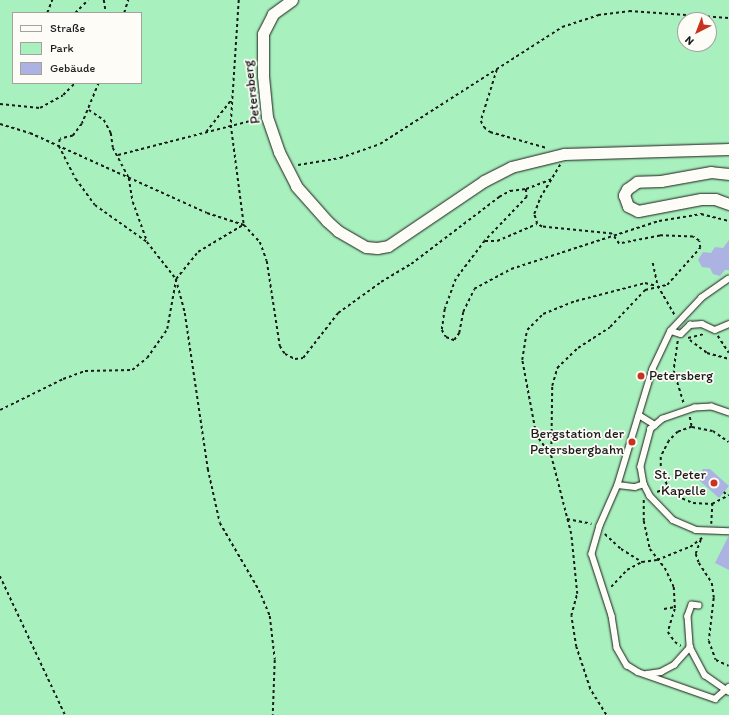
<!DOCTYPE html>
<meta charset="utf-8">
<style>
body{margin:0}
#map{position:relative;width:729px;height:715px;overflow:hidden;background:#e5e6f1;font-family:Itim,sans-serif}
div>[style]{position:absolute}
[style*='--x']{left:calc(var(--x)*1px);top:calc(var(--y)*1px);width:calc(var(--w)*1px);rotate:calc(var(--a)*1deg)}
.green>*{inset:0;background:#a8f0bd}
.building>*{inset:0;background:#acb3e3}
.path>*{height:1.5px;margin-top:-0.75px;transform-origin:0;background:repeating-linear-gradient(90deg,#1c1c1c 0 3px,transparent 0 6px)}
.roads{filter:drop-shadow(0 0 1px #1c1c1c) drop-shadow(0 0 1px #1c1c1c)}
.service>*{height:5.5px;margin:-2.75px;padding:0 2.75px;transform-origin:2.75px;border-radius:2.75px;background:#fdfcf7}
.minor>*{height:11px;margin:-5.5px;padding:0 5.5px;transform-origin:5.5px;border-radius:5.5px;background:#fdfcf7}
.dots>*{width:11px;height:11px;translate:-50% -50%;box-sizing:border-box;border:2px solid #fdfcf7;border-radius:50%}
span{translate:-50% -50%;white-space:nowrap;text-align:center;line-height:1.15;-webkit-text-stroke:3.5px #fdfcf7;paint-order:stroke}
.street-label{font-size:14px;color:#1c1c1c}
.poi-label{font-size:14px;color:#1c1c1c}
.left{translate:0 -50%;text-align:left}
.right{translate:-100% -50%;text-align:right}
.legend{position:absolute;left:12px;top:12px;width:130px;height:72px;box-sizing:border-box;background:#fdfcf7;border:1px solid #a3a29f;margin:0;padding:5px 7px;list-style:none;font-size:12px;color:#1c1c1c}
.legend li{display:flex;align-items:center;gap:8px;height:20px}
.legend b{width:20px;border:1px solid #a3a29f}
.north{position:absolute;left:677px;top:12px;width:40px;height:40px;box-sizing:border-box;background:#fdfcf7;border:1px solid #a3a29f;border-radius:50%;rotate:222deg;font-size:11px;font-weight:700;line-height:16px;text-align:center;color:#1c1c1c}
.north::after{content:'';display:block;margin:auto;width:14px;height:18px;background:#c8321e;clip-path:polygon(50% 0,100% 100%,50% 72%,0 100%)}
</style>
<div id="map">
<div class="green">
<i style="clip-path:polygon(evenodd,0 0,729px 0,729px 715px,0 715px,0 0,13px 13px,141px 13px,141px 83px,13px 83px,13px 13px,0 0,685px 20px,709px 20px,709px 44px,685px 44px,685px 20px)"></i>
</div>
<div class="building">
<i style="clip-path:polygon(729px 240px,729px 270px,725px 270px,720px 276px,713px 274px,710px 268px,702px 267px,698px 260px,703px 252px,711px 253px,715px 247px,723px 248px)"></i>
<i style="clip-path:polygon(703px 469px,710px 469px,729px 486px,719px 498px,700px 481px,699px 474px)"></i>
<i style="clip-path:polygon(729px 535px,729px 570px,715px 563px)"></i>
</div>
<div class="path">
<i style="--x:104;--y:0;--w:13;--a:81"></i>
<i style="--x:239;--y:0;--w:125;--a:93.7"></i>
<i style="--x:231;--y:125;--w:101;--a:82.6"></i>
<i style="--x:47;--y:13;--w:14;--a:-69"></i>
<i style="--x:75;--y:13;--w:18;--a:-45"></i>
<i style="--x:124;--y:13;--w:14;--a:-73"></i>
<i style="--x:497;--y:70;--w:53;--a:107.4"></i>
<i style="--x:481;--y:121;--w:7;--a:63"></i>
<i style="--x:484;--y:127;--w:8;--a:40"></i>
<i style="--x:490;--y:132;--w:59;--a:15.7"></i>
<i style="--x:99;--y:83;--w:44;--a:112.5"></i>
<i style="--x:82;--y:124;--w:15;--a:127"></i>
<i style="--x:73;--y:136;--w:13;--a:167"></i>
<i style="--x:60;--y:139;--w:7;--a:98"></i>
<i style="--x:59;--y:146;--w:37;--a:63"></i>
<i style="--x:76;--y:179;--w:32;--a:54"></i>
<i style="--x:95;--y:205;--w:64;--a:35.4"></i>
<i style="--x:147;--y:242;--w:47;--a:51.9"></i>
<i style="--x:176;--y:279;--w:35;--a:75"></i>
<i style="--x:185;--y:313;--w:158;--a:81.6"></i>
<i style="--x:208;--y:469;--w:55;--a:77.5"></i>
<i style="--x:220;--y:523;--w:78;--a:59.8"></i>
<i style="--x:259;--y:590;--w:28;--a:67"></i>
<i style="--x:270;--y:616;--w:44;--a:83.5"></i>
<i style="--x:275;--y:660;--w:55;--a:92.1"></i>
<i style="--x:0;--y:104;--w:40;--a:5.7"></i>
<i style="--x:40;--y:108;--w:26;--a:-29"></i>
<i style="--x:63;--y:95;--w:17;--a:-45"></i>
<i style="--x:89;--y:110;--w:18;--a:34"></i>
<i style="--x:104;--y:120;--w:15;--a:62"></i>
<i style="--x:111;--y:133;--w:15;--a:82"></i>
<i style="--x:113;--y:148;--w:34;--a:62"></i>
<i style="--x:129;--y:178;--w:24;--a:81"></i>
<i style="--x:133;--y:202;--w:41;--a:70.3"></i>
<i style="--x:0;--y:124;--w:31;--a:17"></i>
<i style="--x:30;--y:133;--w:194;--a:24.3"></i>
<i style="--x:207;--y:213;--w:39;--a:18"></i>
<i style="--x:244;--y:225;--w:23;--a:47"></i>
<i style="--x:260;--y:242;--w:20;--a:70"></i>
<i style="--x:267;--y:261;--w:86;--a:81.3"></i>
<i style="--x:280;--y:346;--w:9;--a:58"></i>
<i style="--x:285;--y:354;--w:11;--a:27"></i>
<i style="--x:295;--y:359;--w:8;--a:-7"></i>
<i style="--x:303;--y:358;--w:57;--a:-52.1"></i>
<i style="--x:338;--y:313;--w:53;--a:-35.8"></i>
<i style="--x:381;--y:282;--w:35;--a:-31"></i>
<i style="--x:411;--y:264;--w:111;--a:-37.3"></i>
<i style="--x:499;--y:197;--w:13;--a:-29"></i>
<i style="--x:510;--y:191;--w:16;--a:-7"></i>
<i style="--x:526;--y:189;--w:28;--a:-21"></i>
<i style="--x:206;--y:132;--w:42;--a:-51.8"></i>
<i style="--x:118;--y:155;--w:145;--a:-14.4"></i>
<i style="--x:298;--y:165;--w:43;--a:-9.5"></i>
<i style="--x:340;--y:158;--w:42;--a:-19.3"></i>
<i style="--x:380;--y:144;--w:216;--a:-32.7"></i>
<i style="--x:562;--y:27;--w:38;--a:-18"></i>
<i style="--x:598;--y:15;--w:31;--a:-7"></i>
<i style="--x:629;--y:11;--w:100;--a:4"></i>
<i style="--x:526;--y:189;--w:8;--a:83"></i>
<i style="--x:527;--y:197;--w:61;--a:133.7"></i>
<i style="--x:485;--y:241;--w:48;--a:127.3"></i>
<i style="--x:456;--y:279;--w:32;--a:110"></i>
<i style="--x:445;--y:309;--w:21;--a:98"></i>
<i style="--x:442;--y:330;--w:8;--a:60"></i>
<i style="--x:446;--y:337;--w:9;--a:21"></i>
<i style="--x:454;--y:340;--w:9;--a:-54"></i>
<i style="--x:459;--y:333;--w:21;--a:-79"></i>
<i style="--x:463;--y:312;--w:25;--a:-64"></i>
<i style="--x:474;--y:289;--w:42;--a:-28.4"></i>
<i style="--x:511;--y:269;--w:156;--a:-18"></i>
<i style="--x:659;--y:221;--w:43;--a:-9.5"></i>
<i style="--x:701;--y:214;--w:29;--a:14"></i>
<i style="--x:485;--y:241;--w:12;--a:0"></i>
<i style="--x:497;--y:241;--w:43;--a:-23"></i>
<i style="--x:653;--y:263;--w:24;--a:78"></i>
<i style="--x:658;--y:286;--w:34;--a:60"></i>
<i style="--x:718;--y:336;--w:20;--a:57"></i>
<i style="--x:688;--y:338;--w:16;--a:-14"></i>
<i style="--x:690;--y:340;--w:21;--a:37"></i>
<i style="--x:707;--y:353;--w:23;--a:15"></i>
<i style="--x:678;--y:341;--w:30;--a:98"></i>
<i style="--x:674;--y:371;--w:34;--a:73"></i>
<i style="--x:0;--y:410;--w:70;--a:-26.2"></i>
<i style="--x:63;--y:379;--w:23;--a:-20"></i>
<i style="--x:85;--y:371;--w:47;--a:-1.2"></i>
<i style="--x:132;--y:370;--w:19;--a:-39"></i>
<i style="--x:147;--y:358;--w:35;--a:-55"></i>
<i style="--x:167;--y:329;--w:51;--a:-79.8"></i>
<i style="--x:176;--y:279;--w:35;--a:-51"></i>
<i style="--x:198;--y:252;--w:52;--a:-31"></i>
<i style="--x:690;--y:417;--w:10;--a:79"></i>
<i style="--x:692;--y:427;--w:15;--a:160"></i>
<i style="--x:678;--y:432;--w:13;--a:135"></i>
<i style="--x:669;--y:441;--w:18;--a:117"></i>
<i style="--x:661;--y:457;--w:14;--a:90"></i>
<i style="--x:661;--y:471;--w:17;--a:66"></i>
<i style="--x:668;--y:487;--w:13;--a:45"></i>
<i style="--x:677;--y:496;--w:17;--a:24"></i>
<i style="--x:693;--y:503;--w:19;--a:3"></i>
<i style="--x:712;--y:504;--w:19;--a:-28"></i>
<i style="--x:692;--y:427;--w:21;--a:11"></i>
<i style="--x:713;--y:431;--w:19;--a:35"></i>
<i style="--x:551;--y:456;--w:70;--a:-89.2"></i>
<i style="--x:552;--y:386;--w:19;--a:-74"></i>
<i style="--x:557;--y:368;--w:29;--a:-44"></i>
<i style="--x:578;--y:348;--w:38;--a:-33"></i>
<i style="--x:610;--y:327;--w:51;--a:-46.6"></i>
<i style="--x:645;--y:290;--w:23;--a:-13"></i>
<i style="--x:667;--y:285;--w:50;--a:-48.3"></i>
<i style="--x:700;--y:248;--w:7;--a:-98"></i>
<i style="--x:699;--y:241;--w:7;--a:-146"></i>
<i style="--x:693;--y:237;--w:33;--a:-178"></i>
<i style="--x:660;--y:236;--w:42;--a:169"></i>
<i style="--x:619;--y:244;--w:12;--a:-125"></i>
<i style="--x:612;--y:234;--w:70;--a:-174.3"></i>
<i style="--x:542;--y:227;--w:6;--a:-149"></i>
<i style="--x:537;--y:224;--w:10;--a:-107"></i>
<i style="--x:534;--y:214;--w:17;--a:-69"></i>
<i style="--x:540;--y:198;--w:39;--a:-59"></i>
<i style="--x:657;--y:492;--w:12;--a:-24"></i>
<i style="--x:724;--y:492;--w:6;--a:45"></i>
<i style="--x:644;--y:500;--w:21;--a:90"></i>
<i style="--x:644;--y:521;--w:29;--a:78"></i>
<i style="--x:650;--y:549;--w:24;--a:52"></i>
<i style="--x:665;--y:568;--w:21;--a:65"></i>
<i style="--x:674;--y:587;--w:22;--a:87"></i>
<i style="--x:675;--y:609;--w:24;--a:107"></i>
<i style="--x:668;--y:632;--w:12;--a:55"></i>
<i style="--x:675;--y:642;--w:7;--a:34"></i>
<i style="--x:567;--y:519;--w:25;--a:11"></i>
<i style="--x:711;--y:524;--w:20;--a:-87"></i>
<i style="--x:605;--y:534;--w:22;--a:43"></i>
<i style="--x:621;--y:549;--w:25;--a:32"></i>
<i style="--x:701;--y:540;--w:15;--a:110"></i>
<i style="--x:696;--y:554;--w:9;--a:72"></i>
<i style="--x:699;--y:563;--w:24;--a:57"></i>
<i style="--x:712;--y:583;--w:15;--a:82"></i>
<i style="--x:714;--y:598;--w:43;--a:96.6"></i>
<i style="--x:709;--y:641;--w:20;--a:70"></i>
<i style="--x:716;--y:660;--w:14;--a:25"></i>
<i style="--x:0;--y:576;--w:153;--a:64.9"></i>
<i style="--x:611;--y:587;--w:23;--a:-47"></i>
<i style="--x:627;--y:570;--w:17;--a:-28"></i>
<i style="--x:642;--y:562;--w:15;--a:-8"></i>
<i style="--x:657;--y:560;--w:35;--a:-22"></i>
<i style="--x:690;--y:547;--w:15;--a:-37"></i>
<i style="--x:664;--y:609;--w:11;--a:-10"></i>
<i style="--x:606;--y:715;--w:31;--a:-122"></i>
<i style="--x:590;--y:689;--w:44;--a:-108.4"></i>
<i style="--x:576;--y:647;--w:31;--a:-99"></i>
<i style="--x:571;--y:616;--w:23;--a:-75"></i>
<i style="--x:577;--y:594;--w:60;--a:-95.7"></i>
<i style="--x:571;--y:534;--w:81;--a:-104.4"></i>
<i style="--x:551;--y:456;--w:26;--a:-126"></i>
<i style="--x:536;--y:435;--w:76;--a:-100.6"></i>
<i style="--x:522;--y:360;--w:30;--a:-81"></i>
<i style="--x:527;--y:330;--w:23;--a:-45"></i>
<i style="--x:543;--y:314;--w:35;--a:-22"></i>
<i style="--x:576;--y:301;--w:71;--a:-14.6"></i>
<i style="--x:645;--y:283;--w:11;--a:15"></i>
</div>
<div class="roads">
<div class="service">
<i style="--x:729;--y:279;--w:33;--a:145"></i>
<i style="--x:702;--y:298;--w:45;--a:133.2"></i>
<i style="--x:671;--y:331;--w:42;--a:115.3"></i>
<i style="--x:653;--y:369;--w:121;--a:106.8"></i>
<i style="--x:618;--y:485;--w:45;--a:113.7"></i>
<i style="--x:600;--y:526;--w:29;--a:106"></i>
<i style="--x:592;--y:554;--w:65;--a:72.1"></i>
<i style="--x:612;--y:616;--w:32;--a:81"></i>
<i style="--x:617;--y:648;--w:20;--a:60"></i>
<i style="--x:627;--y:665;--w:13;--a:32"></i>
<i style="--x:638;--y:672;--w:82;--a:19.3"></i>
<i style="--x:715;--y:699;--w:18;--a:-41"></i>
<i style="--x:671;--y:331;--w:10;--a:17"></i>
<i style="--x:681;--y:334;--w:13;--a:-45"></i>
<i style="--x:690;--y:325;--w:12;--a:-5"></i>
<i style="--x:702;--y:324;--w:14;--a:25"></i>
<i style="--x:715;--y:330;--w:15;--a:-23"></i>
<i style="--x:729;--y:413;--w:18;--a:-161"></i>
<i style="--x:712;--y:407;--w:17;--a:177"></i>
<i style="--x:695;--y:408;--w:34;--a:161"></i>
<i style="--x:663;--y:419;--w:16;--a:140"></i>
<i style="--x:651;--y:429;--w:39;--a:105"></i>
<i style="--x:641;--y:467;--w:17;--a:80"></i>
<i style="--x:644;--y:484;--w:13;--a:63"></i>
<i style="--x:650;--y:496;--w:33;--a:46"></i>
<i style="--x:673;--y:520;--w:25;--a:23"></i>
<i style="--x:696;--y:530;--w:33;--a:2"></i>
<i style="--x:639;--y:415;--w:19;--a:32"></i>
<i style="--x:618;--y:485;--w:17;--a:7"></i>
<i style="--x:635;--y:487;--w:9;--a:-18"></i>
<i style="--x:699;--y:606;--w:7;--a:-172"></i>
<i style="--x:692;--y:605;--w:12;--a:110"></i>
<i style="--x:688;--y:616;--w:31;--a:86"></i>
<i style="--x:690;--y:647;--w:32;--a:62"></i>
<i style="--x:705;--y:675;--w:29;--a:35"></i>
<i style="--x:647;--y:674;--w:14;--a:-8"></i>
<i style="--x:661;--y:672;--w:15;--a:-28"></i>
<i style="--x:674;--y:665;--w:24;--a:-48"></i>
</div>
<div class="minor">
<i style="--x:292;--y:0;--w:24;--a:144"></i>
<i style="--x:273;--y:14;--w:22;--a:117"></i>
<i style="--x:263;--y:34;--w:42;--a:90"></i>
<i style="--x:263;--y:76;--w:41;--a:84.4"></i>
<i style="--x:267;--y:117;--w:37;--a:71"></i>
<i style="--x:279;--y:152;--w:38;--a:63"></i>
<i style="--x:296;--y:186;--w:47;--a:48.5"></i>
<i style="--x:327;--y:221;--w:15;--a:42"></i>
<i style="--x:338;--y:231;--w:32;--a:30"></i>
<i style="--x:366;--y:247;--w:11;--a:5"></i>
<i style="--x:377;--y:248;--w:11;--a:-10"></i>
<i style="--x:388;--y:246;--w:116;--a:-34.1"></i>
<i style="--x:484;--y:181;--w:30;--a:-27"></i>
<i style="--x:511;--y:167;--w:55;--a:-13.8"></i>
<i style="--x:564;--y:154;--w:165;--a:-1.7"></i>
<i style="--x:729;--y:174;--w:18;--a:-174"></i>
<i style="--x:711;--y:172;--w:51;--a:169.8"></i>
<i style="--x:661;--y:181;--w:24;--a:178"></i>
<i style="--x:637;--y:182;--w:12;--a:145"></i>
<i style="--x:627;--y:189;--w:7;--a:117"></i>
<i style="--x:624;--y:195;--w:12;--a:70"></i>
<i style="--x:628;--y:206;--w:11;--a:27"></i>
<i style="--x:638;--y:211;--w:64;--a:-10.8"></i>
<i style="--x:701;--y:199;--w:14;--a:0"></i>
<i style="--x:715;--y:199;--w:15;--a:20"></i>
</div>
</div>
<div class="dots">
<i style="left:641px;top:376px;background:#c8321e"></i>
<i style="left:632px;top:442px;background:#c8321e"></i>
<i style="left:714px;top:483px;background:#c8321e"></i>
</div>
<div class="street-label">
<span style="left:252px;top:92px;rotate:-97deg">Petersberg</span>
</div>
<div class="poi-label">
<span class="left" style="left:649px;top:376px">Petersberg</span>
<span class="right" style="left:624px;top:442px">Bergstation der<br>Petersbergbahn</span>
<span class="right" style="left:706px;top:483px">St. Peter<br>Kapelle</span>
</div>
<ul class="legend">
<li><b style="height:5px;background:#fdfcf7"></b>Straße</li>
<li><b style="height:11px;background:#a8f0bd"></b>Park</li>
<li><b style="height:11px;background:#acb3e3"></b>Gebäude</li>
</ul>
<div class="north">N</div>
</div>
